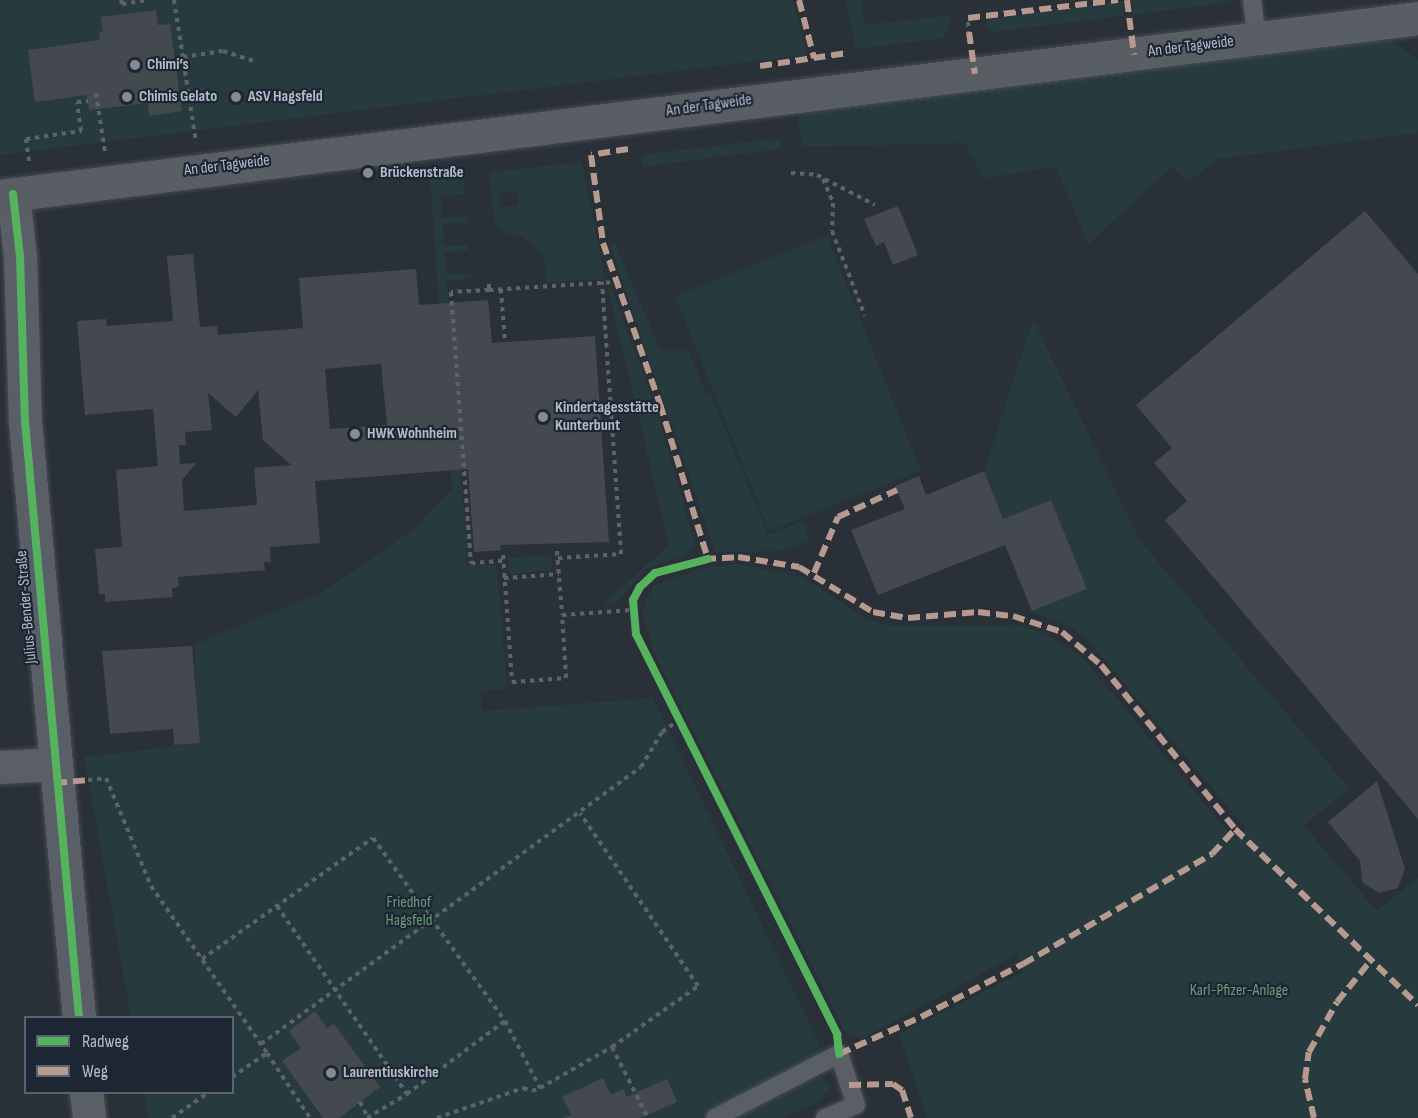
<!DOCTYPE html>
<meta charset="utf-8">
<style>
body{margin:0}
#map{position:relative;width:1418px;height:1118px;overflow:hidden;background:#2a3038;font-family:"Sofia Sans Condensed",sans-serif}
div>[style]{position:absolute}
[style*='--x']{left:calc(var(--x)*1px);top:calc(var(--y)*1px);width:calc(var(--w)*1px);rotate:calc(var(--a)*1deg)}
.green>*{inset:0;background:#273a3e}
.building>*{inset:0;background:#444950}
.path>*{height:4px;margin-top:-2px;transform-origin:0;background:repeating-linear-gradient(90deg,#5d636a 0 4.5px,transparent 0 9px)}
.roads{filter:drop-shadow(0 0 2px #484c53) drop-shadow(0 0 2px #484c53)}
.service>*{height:18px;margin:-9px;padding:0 9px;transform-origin:9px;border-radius:9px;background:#5a5e66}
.minor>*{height:33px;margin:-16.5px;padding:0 16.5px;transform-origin:16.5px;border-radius:16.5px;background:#5a5e66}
.secondary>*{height:33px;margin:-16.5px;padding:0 16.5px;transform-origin:16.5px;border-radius:16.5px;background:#595d64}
.quiet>*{height:6px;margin-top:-3px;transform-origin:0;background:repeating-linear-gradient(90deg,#b69a8f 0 12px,transparent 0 18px)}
.cycleway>*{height:8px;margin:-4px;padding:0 4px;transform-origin:4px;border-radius:4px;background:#56b35d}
.dots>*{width:16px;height:16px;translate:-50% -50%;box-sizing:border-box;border:3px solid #1d2633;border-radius:50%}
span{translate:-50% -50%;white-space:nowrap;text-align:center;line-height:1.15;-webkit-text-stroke:4.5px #1d2633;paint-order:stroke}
.street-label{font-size:16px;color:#b4bcc9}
.poi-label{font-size:16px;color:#b4bcc9;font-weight:700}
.left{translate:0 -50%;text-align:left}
.park-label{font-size:16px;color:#6b9a76}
.legend{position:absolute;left:24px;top:1016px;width:210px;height:78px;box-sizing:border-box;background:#1d2633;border:2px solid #59626f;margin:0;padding:8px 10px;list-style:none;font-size:18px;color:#b4bcc9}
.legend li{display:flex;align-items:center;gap:12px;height:30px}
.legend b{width:30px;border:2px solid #59626f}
</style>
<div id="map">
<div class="green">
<i style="clip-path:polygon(0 0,793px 0,807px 55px,0 155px)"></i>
<i style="clip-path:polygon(845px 0,861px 0,865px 25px,953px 15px,944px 38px,856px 49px)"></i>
<i style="clip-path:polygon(1132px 0,1230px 0,1231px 2px,1133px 15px)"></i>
<i style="clip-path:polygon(1123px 1px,1124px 16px,991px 32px,985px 20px)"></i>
<i style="clip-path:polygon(1390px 39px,1418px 60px,1418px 133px,1217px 159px,1189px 182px,1172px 167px,1088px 244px,1056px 167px,983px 178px,965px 143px,802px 147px,798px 117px,816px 110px)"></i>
<i style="clip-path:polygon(779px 138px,780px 149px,642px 167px,641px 155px)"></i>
<i style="clip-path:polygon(evenodd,582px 162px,605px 279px,547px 282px,545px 263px,535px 245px,521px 236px,506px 233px,494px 221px,489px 172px,582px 162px,517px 192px,518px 205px,501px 207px,499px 194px,517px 192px)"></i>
<i style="clip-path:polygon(464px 175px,465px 194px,441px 196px,442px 218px,467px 216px,467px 222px,443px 224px,444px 246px,469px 245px,469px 250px,445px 253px,447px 275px,471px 273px,471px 279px,447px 281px,468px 566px,497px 565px,507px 689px,481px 691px,481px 711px,653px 698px,823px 1052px,700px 1118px,148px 1118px,144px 1093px,232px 1092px,232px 1018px,131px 1017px,84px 757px,199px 743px,194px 645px,320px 593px,413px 530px,452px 489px,430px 179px)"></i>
<i style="clip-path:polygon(827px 236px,921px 471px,769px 531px,675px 296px)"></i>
<i style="clip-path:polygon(615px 244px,661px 351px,689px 351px,706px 394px,711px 394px,768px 534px,802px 521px,809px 541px,781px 551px,715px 552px,610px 245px)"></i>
<i style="clip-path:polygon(608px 288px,612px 289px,656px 409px,695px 543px,686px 555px,646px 569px,617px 602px,602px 605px,669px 545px)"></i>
<i style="clip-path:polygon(1033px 319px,1139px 539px,1349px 788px,1304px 826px,1377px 911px,1418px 878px,1418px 1118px,927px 1118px,899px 1034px,1023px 972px,1017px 954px,862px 1039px,846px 1033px,654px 653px,642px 611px,653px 586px,702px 568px,738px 564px,803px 577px,864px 618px,888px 626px,1021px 625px,1050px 636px,1084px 659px,1234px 839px,1246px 829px,1088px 640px,1071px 628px,1032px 611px,1087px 589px,1051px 500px,1003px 519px,984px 471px)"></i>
<i style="clip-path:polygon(551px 555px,552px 570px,509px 574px,508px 558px)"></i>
<i style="clip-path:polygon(820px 1075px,831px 1085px,820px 1102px,784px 1118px,730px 1118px)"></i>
</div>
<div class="building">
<i style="clip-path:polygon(156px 10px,158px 25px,170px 24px,182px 111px,149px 116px,148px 103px,89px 110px,87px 95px,35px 102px,28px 50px,100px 40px,99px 33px,103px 32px,101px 17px)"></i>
<i style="clip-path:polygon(898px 206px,918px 255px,893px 265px,884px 242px,876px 246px,864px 219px)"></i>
<i style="clip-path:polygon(1365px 211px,1418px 274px,1418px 819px,1165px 520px,1187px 501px,1154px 463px,1172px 448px,1136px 405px)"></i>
<i style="clip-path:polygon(evenodd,193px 254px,200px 327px,217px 326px,218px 335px,303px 328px,299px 278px,416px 269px,419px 305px,488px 300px,492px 343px,595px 336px,609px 542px,500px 545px,501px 550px,474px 552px,468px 469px,315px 481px,320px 543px,270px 547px,271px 562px,264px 562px,265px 570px,178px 577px,179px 587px,172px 588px,173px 597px,105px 602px,105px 594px,99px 594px,95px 549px,122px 547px,116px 470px,158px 466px,153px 409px,85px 415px,77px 321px,106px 319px,107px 326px,173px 321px,167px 256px,193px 254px,381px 364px,387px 425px,330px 429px,325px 369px,381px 364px,193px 254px,258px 390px,263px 440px,291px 465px,254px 468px,257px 505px,184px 511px,182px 480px,196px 463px,180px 464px,179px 445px,186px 445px,185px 432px,212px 430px,208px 393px,236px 417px,258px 390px)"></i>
<i style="clip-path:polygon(984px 471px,1003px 519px,1051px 500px,1087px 589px,1032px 611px,1005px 545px,878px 595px,851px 530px,905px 509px,895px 486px,919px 476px,926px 495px)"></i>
<i style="clip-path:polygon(192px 646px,200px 743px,174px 745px,173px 729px,110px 734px,102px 651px)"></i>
<i style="clip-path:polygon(1377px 781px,1405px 869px,1398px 888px,1379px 893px,1362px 882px,1360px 861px,1328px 822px)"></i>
<i style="clip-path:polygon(315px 1011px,327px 1028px,334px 1024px,380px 1087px,339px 1118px,323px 1118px,282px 1061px,301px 1048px,289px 1031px)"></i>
<i style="clip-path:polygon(603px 1078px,611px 1095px,623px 1089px,627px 1097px,667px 1079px,677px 1102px,640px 1118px,563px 1118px,571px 1115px,562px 1097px)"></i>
</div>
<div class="path">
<i style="--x:121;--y:0;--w:4;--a:76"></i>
<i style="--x:122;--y:4;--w:25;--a:-9"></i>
<i style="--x:174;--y:0;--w:144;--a:81.2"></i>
<i style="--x:968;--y:22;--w:10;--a:84"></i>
<i style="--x:183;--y:57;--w:40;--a:-8.5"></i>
<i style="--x:223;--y:51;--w:32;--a:18"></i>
<i style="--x:96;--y:93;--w:61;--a:81.5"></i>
<i style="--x:29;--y:161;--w:22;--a:-98"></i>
<i style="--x:26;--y:139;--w:56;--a:-8.3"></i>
<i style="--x:81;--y:131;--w:29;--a:-98"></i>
<i style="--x:77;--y:102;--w:11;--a:-5"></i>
<i style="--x:791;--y:173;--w:26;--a:4"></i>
<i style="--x:817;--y:175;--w:65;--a:27.3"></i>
<i style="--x:823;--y:179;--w:26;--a:67"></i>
<i style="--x:833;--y:203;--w:28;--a:92"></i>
<i style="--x:832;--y:231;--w:91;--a:68.8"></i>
<i style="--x:489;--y:284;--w:6;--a:90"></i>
<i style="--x:489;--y:290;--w:127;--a:-3.6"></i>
<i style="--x:501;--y:289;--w:53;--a:85.7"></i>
<i style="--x:489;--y:290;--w:38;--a:177"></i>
<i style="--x:451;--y:292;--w:272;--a:85.8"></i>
<i style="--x:471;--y:563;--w:32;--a:-4"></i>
<i style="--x:557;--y:551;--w:64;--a:85.5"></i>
<i style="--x:503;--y:555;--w:127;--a:85.9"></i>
<i style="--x:512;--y:682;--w:54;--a:-4.2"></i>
<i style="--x:566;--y:678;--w:63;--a:-93.6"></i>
<i style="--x:562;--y:615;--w:70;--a:-4.1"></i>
<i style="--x:558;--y:558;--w:63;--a:-3.6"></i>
<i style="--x:621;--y:554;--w:273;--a:-94"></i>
<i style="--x:504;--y:578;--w:55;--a:-4.2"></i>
<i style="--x:88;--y:780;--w:18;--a:-6"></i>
<i style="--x:106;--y:778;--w:117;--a:67.4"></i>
<i style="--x:151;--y:886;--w:203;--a:55.2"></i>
<i style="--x:277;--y:906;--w:229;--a:55.3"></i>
<i style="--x:202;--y:959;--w:209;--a:-35.3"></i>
<i style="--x:373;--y:838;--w:226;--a:54.2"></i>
<i style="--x:261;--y:1044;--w:470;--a:-36.1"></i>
<i style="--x:641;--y:767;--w:41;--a:-59"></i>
<i style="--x:662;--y:732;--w:21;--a:-35"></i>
<i style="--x:612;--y:1047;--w:80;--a:63.1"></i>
<i style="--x:232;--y:1077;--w:42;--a:-34.4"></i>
<i style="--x:267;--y:1053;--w:78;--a:56.5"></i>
<i style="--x:360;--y:1102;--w:18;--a:63"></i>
<i style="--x:172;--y:1118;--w:45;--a:-35.1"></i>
<i style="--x:367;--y:1118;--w:47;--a:-31"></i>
<i style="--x:407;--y:1094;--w:122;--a:-36.7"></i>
<i style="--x:505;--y:1021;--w:76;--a:62.4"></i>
<i style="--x:437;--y:1118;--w:91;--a:-19.2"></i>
<i style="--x:523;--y:1088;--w:9;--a:18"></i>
<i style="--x:532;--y:1091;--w:9;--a:-21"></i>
<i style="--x:540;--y:1088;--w:83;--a:-29.7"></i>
<i style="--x:612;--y:1047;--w:105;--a:-35.3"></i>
<i style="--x:698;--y:986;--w:209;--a:-124.3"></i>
</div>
<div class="roads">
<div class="service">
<i style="--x:1252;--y:0;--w:39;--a:83"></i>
<i style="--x:715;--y:1118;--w:140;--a:-27.3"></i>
<i style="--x:839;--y:1054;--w:54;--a:71.6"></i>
<i style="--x:856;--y:1105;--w:34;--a:157"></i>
</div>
<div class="minor">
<i style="--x:13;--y:194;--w:62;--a:83.6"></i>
<i style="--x:20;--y:256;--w:165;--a:88.3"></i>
<i style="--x:25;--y:421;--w:599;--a:84.83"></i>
<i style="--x:0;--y:767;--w:53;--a:-3.2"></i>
<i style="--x:86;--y:1092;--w:26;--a:83"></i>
</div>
<div class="secondary">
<i style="--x:0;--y:196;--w:1429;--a:-7.15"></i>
</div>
</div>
<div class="quiet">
<i style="--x:799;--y:0;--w:60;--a:75.5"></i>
<i style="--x:1127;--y:0;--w:55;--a:82.7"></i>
<i style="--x:968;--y:18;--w:151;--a:-6.8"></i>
<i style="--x:969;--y:32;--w:42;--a:81.9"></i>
<i style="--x:760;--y:66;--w:88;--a:-8.5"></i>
<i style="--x:628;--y:149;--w:37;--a:171"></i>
<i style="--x:591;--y:155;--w:89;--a:82.2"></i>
<i style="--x:603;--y:243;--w:171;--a:70.5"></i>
<i style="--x:660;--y:404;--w:162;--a:72.8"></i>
<i style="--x:704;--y:559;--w:34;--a:-3"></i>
<i style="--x:738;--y:557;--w:62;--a:9.3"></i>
<i style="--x:799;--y:567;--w:87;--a:31.3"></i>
<i style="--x:873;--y:612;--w:36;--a:10"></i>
<i style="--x:908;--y:618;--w:70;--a:-4.9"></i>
<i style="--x:978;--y:612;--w:35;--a:7"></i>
<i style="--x:1013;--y:616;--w:52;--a:18.1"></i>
<i style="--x:1062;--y:632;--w:51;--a:40.2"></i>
<i style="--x:1101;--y:665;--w:212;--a:50.7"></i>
<i style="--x:1235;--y:829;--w:254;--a:43.9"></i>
<i style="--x:814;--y:573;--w:61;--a:-66.8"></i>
<i style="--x:838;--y:517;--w:65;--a:-24.6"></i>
<i style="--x:55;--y:783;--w:33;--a:-5"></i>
<i style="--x:839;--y:1050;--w:4;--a:90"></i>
<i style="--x:839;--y:1054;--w:90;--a:-24.3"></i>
<i style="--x:921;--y:1017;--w:115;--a:-27.5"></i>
<i style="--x:1023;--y:964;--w:219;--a:-30.2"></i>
<i style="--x:1212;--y:854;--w:34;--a:-47"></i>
<i style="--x:849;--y:1085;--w:44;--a:-1.3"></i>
<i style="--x:893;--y:1084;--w:11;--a:34"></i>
<i style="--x:902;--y:1090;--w:29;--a:72"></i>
<i style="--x:1314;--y:1118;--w:40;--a:-103"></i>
<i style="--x:1305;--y:1079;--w:27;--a:-82"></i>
<i style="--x:1309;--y:1052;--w:57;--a:-60.8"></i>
<i style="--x:1337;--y:1002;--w:55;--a:-50.9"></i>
</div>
<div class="cycleway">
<i style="--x:13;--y:194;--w:62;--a:83.6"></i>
<i style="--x:20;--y:256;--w:165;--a:88.3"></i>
<i style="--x:25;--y:421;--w:599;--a:84.83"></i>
<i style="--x:708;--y:559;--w:55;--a:165.2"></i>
<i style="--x:655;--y:573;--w:21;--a:137"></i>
<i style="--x:640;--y:587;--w:15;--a:118"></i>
<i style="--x:633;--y:600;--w:34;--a:85"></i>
<i style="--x:636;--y:634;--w:448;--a:63.3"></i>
<i style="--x:837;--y:1034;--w:20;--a:84"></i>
</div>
<div class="dots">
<i style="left:135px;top:65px;background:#848b96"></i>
<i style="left:127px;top:97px;background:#848b96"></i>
<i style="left:236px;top:97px;background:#848b96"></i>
<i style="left:368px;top:173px;background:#848b96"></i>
<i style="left:543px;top:417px;background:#848b96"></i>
<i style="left:355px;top:434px;background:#848b96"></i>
<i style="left:331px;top:1073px;background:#848b96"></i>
</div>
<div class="street-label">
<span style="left:1191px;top:47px;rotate:-7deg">An der Tagweide</span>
<span style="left:709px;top:106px;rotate:-8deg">An der Tagweide</span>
<span style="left:227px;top:166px;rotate:-7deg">An der Tagweide</span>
<span style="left:27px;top:607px;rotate:-95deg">Julius-Bender-Straße</span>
</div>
<div class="poi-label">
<span class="left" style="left:147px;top:65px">Chimi’s</span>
<span class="left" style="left:139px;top:97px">Chimis Gelato</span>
<span class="left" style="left:248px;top:97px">ASV Hagsfeld</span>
<span class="left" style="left:380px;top:173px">Brückenstraße</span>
<span class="left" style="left:555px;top:417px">Kindertagesstätte<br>Kunterbunt</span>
<span class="left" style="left:367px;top:434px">HWK Wohnheim</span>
<span class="left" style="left:343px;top:1073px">Laurentiuskirche</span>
</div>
<div class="park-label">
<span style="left:409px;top:912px">Friedhof<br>Hagsfeld</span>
<span style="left:1239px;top:991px">Karl-Pfizer-Anlage</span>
</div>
<ul class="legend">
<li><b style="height:8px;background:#56b35d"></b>Radweg</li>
<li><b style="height:8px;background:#b69a8f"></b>Weg</li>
</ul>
</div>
